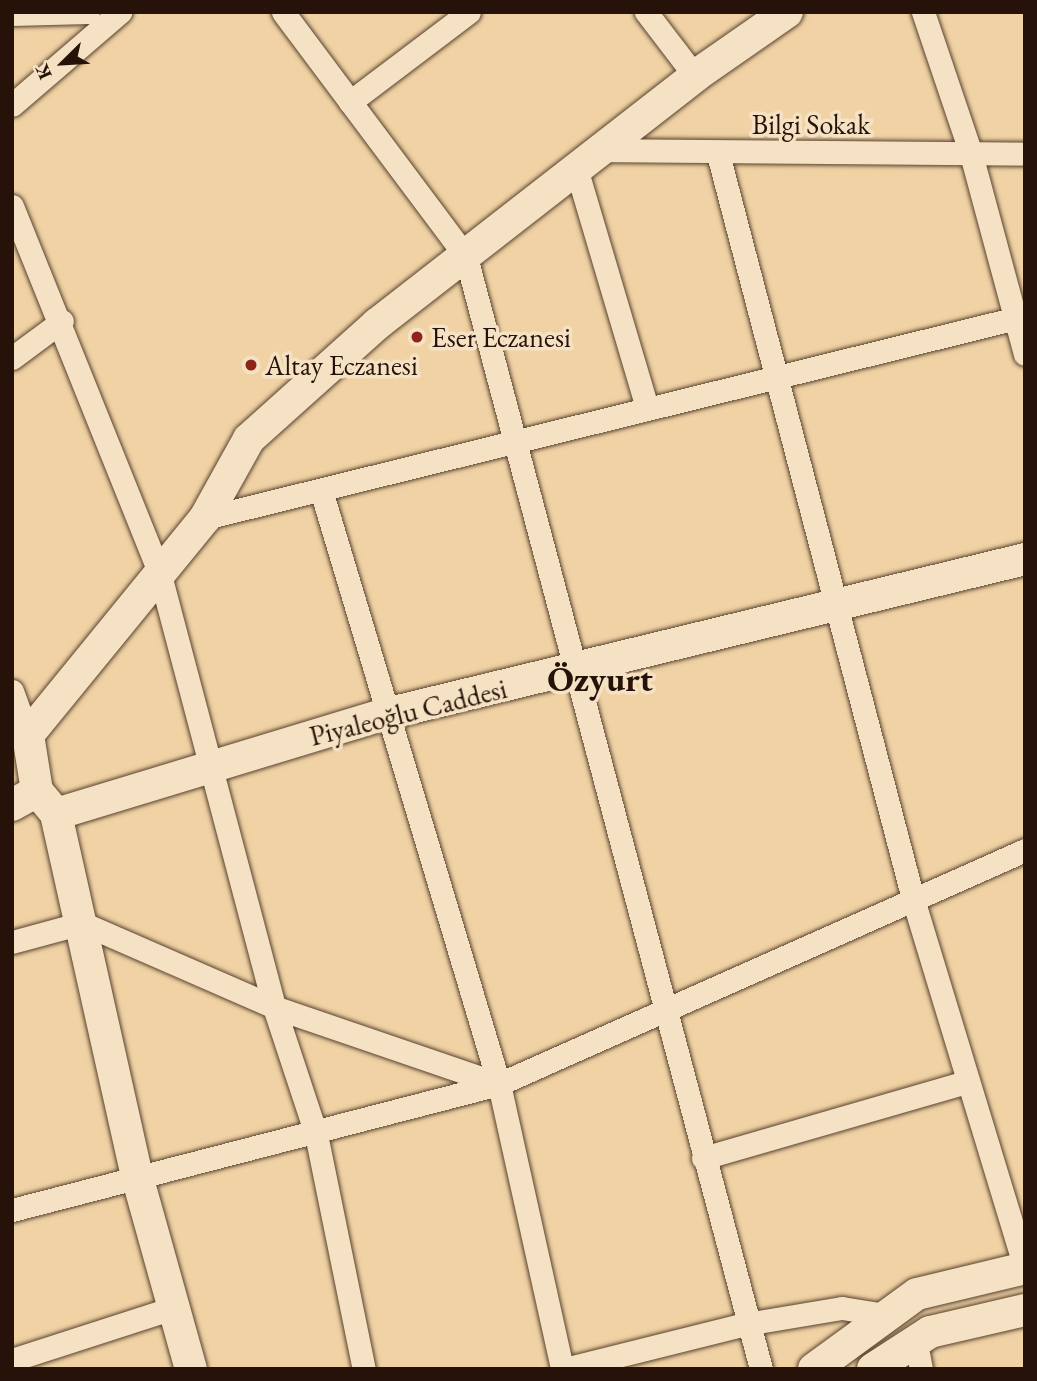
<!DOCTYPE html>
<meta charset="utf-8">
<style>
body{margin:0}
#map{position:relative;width:1037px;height:1381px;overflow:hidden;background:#f0d2a4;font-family:"EB Garamond",serif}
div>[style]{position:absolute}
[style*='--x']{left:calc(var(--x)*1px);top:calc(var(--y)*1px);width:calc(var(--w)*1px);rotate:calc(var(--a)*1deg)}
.roads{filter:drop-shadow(0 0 2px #58422f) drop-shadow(0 0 2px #58422f)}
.street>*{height:23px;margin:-11.5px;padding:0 11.5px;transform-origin:11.5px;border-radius:11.5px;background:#f5e2c4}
.secondary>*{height:32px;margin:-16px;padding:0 16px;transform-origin:16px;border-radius:16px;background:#f5e2c4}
.dots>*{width:19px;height:19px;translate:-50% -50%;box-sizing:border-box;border:4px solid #f5e2c4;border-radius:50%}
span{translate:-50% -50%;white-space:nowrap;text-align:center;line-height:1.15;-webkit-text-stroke:7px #f5e2c4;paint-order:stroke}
.street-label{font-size:28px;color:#261208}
.poi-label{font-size:28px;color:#261208}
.left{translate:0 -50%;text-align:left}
.district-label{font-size:35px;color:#261208;font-weight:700}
.frame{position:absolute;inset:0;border:14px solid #261208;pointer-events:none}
.north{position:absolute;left:28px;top:28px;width:70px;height:70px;-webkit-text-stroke:5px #f5e2c4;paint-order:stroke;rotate:246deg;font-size:19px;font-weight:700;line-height:28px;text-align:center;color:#261208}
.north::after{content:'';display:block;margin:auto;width:24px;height:32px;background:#261208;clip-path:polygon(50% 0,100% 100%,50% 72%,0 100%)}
</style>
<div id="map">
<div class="roads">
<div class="street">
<i style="--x:283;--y:12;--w:306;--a:53.2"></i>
<i style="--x:466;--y:257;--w:1150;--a:75.14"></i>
<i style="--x:646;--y:12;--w:81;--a:52.6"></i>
<i style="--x:923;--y:12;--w:150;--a:71.3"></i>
<i style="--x:971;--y:154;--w:207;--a:74.9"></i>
<i style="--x:12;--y:14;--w:76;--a:-1.5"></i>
<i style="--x:350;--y:102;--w:149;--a:-37.1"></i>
<i style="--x:12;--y:105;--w:143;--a:-40.7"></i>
<i style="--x:598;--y:150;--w:427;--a:0.5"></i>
<i style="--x:718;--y:154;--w:770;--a:75.33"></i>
<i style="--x:913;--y:899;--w:386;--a:73.1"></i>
<i style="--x:576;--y:168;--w:247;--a:73.5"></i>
<i style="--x:12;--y:206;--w:393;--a:68.1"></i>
<i style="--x:159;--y:571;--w:451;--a:75.2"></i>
<i style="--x:274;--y:1007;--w:134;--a:71.7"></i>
<i style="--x:316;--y:1134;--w:240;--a:78.5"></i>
<i style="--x:12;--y:358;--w:62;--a:-36.5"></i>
<i style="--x:321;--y:490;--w:620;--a:73.32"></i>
<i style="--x:499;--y:1084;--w:292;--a:77.5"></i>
<i style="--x:205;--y:518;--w:845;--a:-13.84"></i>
<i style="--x:12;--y:691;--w:47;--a:70"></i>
<i style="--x:12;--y:942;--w:73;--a:-15.2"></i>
<i style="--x:82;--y:923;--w:210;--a:23.6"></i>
<i style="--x:274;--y:1007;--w:238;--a:18.9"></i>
<i style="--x:703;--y:1158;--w:271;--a:-16.1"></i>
<i style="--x:12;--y:1210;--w:503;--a:-14.51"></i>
<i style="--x:499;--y:1084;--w:576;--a:-23.98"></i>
<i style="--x:915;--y:1338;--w:32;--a:79"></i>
<i style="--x:12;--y:1360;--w:169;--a:-17.9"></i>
<i style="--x:565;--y:1369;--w:187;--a:-14"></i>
<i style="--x:746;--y:1324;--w:97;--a:-9.5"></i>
<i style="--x:842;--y:1308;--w:44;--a:9.2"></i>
</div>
<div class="secondary">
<i style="--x:37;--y:791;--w:57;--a:-99.1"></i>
<i style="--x:28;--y:735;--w:280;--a:-50.8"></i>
<i style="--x:205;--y:518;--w:90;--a:-60.9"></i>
<i style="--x:249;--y:439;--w:172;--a:-41.9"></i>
<i style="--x:377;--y:324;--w:403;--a:-37.9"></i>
<i style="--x:695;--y:76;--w:112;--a:-34.8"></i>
<i style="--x:12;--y:805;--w:29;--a:-29"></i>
<i style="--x:37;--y:791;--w:30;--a:50"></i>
<i style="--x:56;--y:814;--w:345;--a:-16.9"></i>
<i style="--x:386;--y:714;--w:658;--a:-13.63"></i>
<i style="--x:56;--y:814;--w:371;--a:77.4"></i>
<i style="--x:137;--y:1176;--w:200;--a:74.4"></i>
<i style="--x:814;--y:1369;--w:127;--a:-36.1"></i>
<i style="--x:917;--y:1294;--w:111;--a:-13.5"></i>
<i style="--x:873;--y:1369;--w:68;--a:-33"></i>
<i style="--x:930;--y:1332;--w:98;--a:-13"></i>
</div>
</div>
<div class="dots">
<i style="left:417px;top:337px;background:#8f2418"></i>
<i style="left:251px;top:365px;background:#8f2418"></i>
</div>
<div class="street-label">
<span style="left:811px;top:124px">Bilgi Sokak</span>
<span style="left:408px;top:712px;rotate:-14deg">Piyaleoğlu Caddesi</span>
</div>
<div class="poi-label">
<span class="left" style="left:431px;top:337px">Eser Eczanesi</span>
<span class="left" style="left:265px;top:365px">Altay Eczanesi</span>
</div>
<div class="district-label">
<span style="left:600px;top:679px">Özyurt</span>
</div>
<div class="frame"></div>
<div class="north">K</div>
</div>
